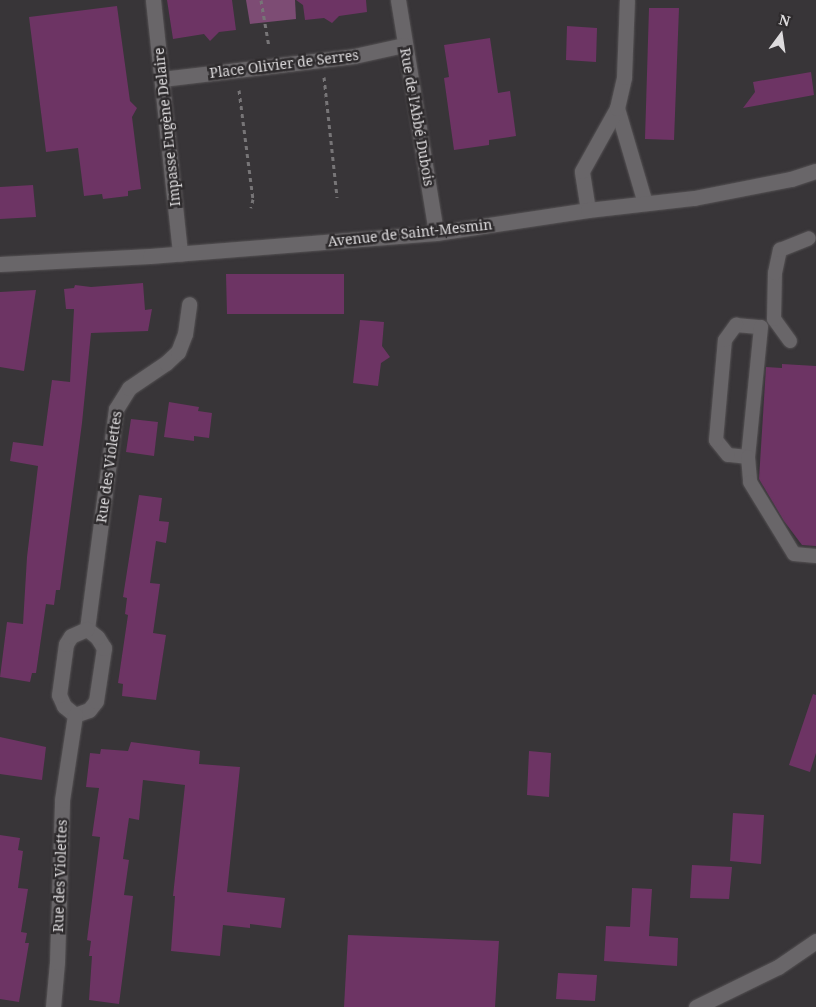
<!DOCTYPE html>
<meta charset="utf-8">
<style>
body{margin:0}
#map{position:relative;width:816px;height:1007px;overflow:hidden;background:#383538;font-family:"Noto Serif",serif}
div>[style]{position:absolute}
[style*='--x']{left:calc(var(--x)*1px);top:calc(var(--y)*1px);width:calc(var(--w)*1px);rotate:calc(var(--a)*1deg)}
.green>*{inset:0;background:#7d4c74}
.building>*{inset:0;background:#6d3464}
.path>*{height:3px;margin-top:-1.5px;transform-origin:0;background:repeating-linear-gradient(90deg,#777577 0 4px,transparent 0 8px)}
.roads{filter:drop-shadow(0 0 1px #555254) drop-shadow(0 0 1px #555254)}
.service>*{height:14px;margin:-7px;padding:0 7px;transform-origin:7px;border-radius:7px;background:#696669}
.minor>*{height:15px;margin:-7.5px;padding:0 7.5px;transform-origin:7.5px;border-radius:7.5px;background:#696669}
.tertiary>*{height:15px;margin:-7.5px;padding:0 7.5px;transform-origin:7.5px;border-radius:7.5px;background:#696669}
.secondary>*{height:15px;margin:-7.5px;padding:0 7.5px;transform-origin:7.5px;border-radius:7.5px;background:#696669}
span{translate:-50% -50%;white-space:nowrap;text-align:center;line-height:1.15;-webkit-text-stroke:5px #2e2b2d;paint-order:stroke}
.street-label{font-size:14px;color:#dedcde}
.north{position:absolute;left:756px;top:10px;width:50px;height:50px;-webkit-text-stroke:4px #2e2b2d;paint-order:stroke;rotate:14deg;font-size:14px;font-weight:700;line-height:20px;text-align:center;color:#dedcde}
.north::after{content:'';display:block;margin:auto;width:18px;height:22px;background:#dedcde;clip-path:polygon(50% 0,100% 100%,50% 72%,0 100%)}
</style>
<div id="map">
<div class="green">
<i style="clip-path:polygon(246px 0,295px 0,296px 19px,250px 24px)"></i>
</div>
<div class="building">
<i style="clip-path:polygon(167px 0,232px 0,236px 30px,219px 32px,210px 41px,204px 34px,173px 39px)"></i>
<i style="clip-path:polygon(296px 0,366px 0,367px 12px,339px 16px,332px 23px,324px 18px,305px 20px,303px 5px)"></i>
<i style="clip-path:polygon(117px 6px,130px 101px,137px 108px,132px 117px,141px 189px,128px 191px,128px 196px,103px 199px,102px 194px,84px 196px,78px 148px,46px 152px,29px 17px)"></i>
<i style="clip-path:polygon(649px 8px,679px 8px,674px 140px,645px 139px)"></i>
<i style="clip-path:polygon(567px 26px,597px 28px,596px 62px,566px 60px)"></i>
<i style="clip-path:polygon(490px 38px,498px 93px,510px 91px,516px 136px,489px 140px,489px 145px,454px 150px,444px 78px,449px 77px,444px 45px)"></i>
<i style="clip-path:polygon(811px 72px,814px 95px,743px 108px,755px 92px,753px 82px)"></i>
<i style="clip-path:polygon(33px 185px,36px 217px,0 219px,0 187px)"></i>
<i style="clip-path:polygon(226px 274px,344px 274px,344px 314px,227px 314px)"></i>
<i style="clip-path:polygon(143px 283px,145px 310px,152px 309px,148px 331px,91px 333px,82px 423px,60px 590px,56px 590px,54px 605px,46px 604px,36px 673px,32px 673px,30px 682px,0 677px,7px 622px,23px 624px,27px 557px,38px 466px,10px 461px,13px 442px,43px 446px,52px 380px,70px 382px,74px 309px,66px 309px,64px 289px,74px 288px,75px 285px,91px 287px)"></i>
<i style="clip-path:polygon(36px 290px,24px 371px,0 367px,0 292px)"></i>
<i style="clip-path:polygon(360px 320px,384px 322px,382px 346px,390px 357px,381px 363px,378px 386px,353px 383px)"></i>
<i style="clip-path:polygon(782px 364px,816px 366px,816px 546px,802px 545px,784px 521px,759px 479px,766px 367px,782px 368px)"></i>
<i style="clip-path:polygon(169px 402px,199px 407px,198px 411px,212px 413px,209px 438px,194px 436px,194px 441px,164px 437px)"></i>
<i style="clip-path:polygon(131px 419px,158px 422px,154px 456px,126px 452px)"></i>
<i style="clip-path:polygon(139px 495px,162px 498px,159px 521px,169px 522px,166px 543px,156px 541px,150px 583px,160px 584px,153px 633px,166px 635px,156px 700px,122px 696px,123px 684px,118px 683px,128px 615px,125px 614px,127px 598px,123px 597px)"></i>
<i style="clip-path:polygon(813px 694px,816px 695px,816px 753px,810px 772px,789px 765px)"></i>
<i style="clip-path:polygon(0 737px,46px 747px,42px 780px,0 774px)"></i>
<i style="clip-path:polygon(131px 742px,200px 751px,199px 764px,240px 767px,227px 892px,285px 898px,281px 928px,250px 924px,250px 928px,223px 925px,220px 956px,171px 951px,175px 896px,173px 896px,185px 785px,143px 780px,139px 820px,129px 818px,123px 859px,129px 860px,124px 895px,133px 896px,119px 1004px,89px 1000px,92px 956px,89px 956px,91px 941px,87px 940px,100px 837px,92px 836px,99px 788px,86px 787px,90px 753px,100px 754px,101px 749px,128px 751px)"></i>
<i style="clip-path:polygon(529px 751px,551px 753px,549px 797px,527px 795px)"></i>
<i style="clip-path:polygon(733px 813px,764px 815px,761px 864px,730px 861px)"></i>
<i style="clip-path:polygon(0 835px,20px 838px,18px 850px,23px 851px,18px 888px,28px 889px,21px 932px,27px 933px,25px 943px,29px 943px,19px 1002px,0 999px)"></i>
<i style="clip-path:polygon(692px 865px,732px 867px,729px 899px,690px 898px)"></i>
<i style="clip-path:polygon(632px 888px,652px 889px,649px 936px,678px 938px,677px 966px,604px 961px,606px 926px,630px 927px)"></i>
<i style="clip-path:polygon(348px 935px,499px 941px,495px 1007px,344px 1007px)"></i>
<i style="clip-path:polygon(558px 973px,597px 975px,595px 1001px,556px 999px)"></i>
</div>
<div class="path">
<i style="--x:261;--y:0;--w:48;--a:80.3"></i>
<i style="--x:324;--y:77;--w:121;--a:83.8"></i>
<i style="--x:239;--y:90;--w:110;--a:82.7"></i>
<i style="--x:253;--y:199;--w:9;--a:103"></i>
</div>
<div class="roads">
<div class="service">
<i style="--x:736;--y:325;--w:25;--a:5"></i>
<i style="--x:761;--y:327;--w:131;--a:95.7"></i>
<i style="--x:748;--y:457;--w:20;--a:-174"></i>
<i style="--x:728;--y:455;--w:19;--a:-129"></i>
<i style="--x:716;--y:440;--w:100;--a:-84.9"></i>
<i style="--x:725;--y:340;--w:19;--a:-54"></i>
<i style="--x:790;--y:341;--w:27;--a:-126"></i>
<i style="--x:774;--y:319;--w:46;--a:-88.8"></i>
<i style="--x:775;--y:273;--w:24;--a:-78"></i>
<i style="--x:780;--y:250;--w:31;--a:-22"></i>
<i style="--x:748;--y:457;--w:25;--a:85"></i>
<i style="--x:750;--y:482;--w:84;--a:58.6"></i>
<i style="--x:794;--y:554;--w:22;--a:5"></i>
</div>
<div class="minor">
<i style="--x:153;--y:0;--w:255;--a:83.9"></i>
<i style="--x:398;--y:0;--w:236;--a:80.7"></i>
<i style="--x:162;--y:79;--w:193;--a:-6.8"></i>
<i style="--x:354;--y:56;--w:51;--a:-12.4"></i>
<i style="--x:617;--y:108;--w:99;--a:73.6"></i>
<i style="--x:588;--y:210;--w:39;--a:-99"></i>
<i style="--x:582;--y:171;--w:72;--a:-60.9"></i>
<i style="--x:617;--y:108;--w:32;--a:-77"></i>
<i style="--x:624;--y:77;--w:77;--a:-87.8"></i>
<i style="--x:87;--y:629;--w:222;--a:-82.5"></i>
<i style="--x:116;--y:409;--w:25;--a:-58"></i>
<i style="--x:129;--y:388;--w:45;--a:-34"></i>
<i style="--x:166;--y:363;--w:16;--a:-43"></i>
<i style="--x:178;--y:352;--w:19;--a:-69"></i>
<i style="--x:185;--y:334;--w:30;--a:-82"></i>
<i style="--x:75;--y:715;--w:15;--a:-20"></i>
<i style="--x:89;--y:710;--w:11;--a:-52"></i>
<i style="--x:96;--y:701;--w:54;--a:-81.4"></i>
<i style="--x:104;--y:648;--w:13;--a:-122"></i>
<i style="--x:97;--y:637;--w:13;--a:-141"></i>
<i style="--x:75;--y:715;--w:14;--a:-141"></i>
<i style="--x:64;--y:706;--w:12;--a:-114"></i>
<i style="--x:59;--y:695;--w:51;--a:-82.2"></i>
<i style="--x:66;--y:644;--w:9;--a:-58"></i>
<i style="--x:71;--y:636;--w:17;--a:-24"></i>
<i style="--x:53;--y:1007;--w:45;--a:-84.9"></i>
<i style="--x:57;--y:962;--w:162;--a:-88.2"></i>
<i style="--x:62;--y:800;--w:86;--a:-81.3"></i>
</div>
<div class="tertiary">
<i style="--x:696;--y:1007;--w:91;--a:-26"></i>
<i style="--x:778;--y:967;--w:46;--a:-34.4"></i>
</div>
<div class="secondary">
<i style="--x:0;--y:264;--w:150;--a:-3.1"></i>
<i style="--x:150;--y:256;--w:287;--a:-4.6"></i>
<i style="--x:436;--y:233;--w:154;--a:-8.6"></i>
<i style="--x:588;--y:210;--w:107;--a:-6.5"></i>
<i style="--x:694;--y:198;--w:99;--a:-11.1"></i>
<i style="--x:791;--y:179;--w:26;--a:-18"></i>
</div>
</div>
<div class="street-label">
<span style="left:284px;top:64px;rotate:-7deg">Place Olivier de Serres</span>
<span style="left:417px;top:117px;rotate:80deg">Rue de l'Abbé Dubois</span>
<span style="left:167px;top:127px;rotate:-96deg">Impasse Eugène Delaire</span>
<span style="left:410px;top:233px;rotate:-6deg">Avenue de Saint-Mesmin</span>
<span style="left:109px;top:467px;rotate:-82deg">Rue des Violettes</span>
<span style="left:60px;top:876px;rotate:-88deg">Rue des Violettes</span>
</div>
<div class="north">N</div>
</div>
